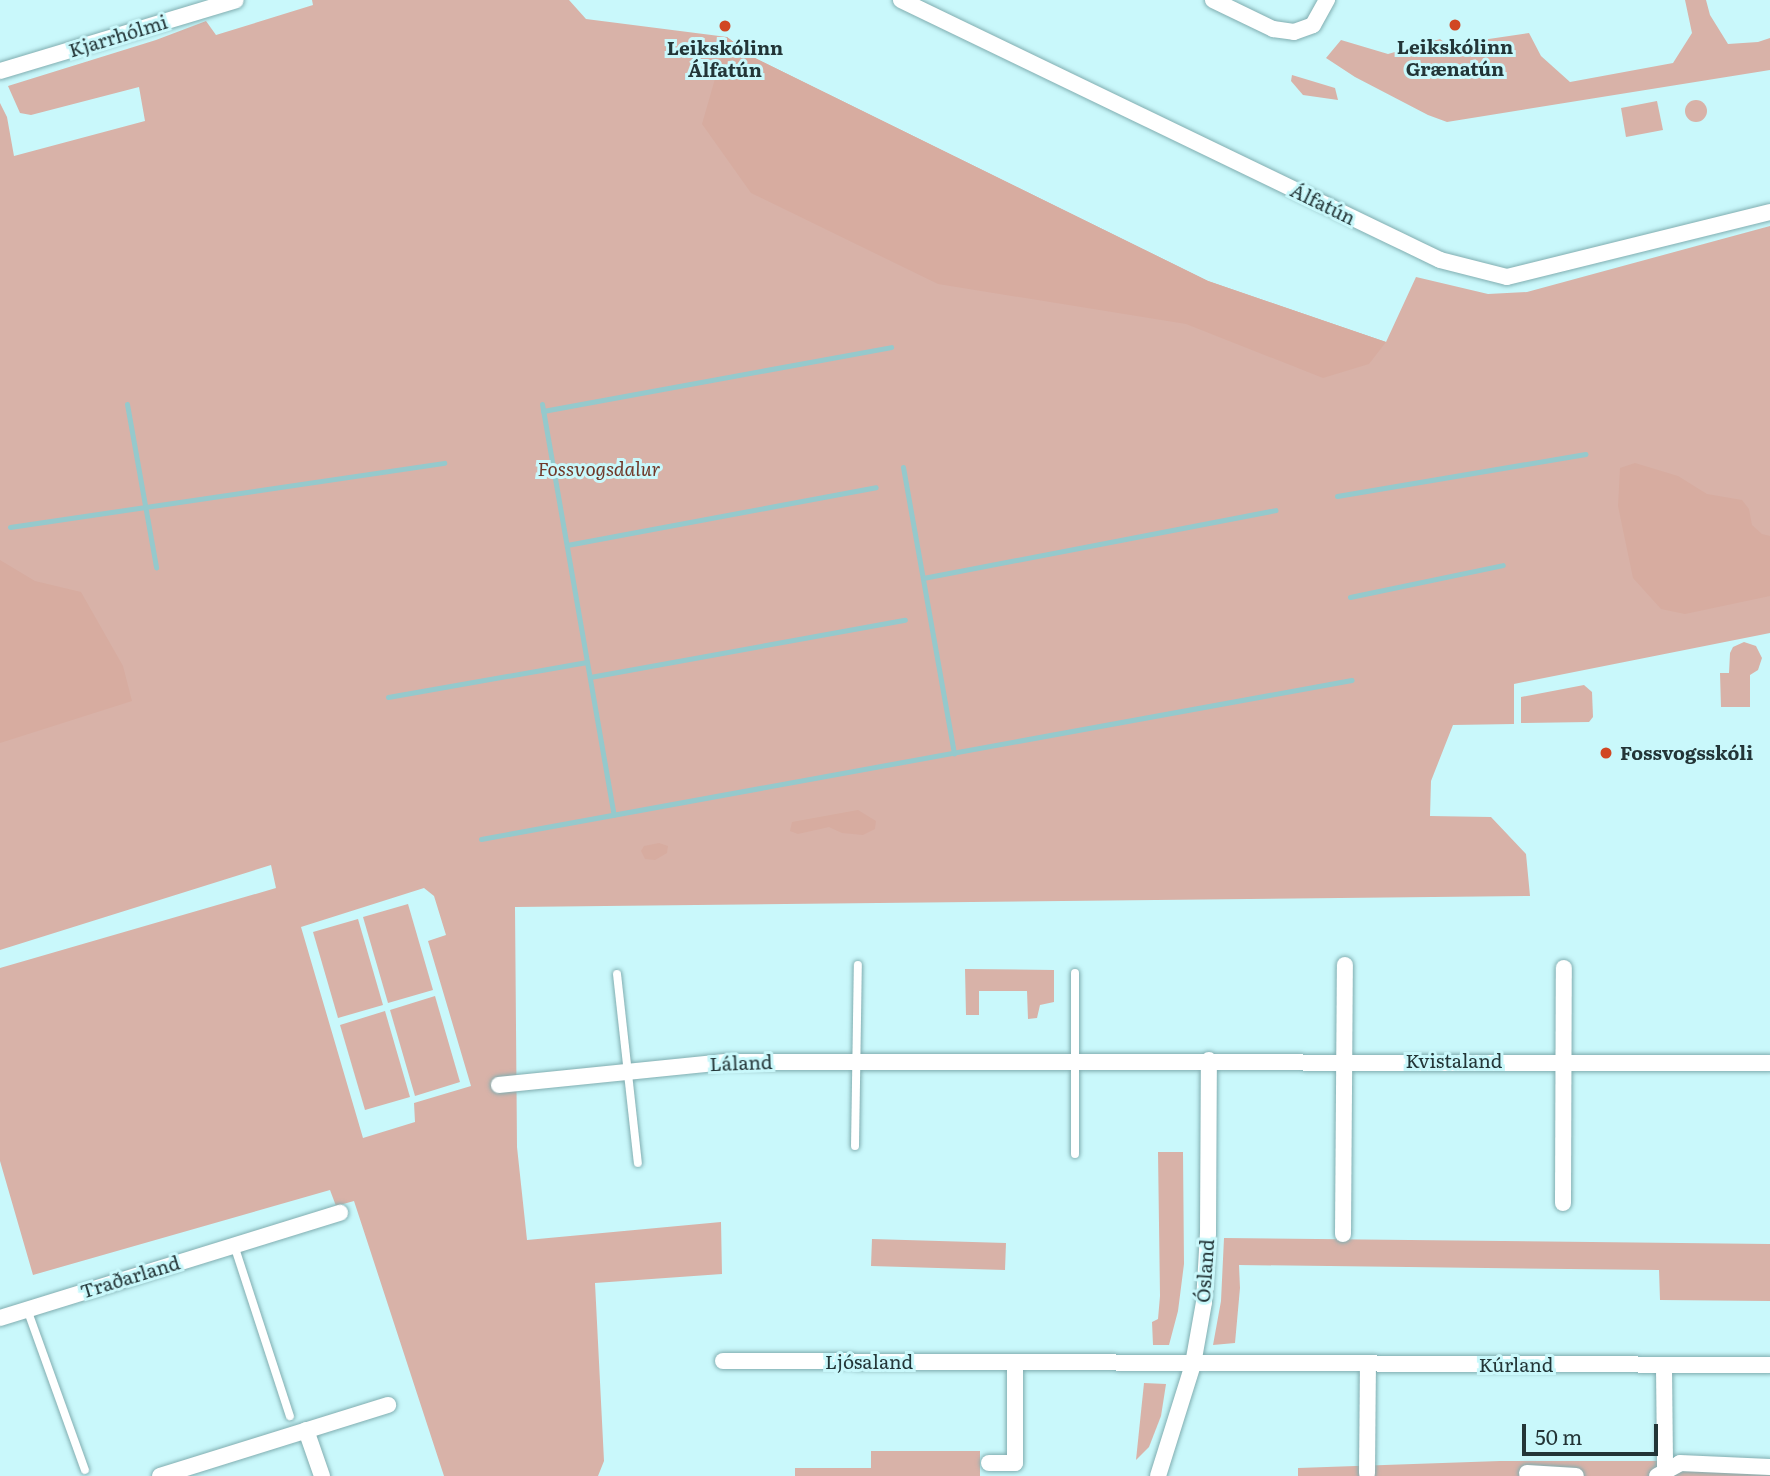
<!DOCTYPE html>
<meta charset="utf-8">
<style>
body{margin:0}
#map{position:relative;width:1770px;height:1476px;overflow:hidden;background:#c9f8fb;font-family:Literata,serif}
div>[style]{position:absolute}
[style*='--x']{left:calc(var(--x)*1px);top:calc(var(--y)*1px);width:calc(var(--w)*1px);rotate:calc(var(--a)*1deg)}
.green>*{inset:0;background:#d8b2a8}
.round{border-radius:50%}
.forest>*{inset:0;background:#d7aca0}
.stream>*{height:5px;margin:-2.5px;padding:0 2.5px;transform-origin:2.5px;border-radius:2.5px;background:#95c9cc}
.roads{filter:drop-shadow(0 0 2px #81adb0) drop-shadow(0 0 2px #81adb0)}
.lane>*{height:8px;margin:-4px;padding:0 4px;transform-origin:4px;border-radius:4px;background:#fff}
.street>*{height:16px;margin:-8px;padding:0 8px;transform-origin:8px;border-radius:8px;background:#fff}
.dots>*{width:19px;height:19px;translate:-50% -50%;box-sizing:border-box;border:4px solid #c9f8fb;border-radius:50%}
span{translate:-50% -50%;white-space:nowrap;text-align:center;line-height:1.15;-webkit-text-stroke:6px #c9f8fb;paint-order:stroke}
.street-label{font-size:19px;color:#233537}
.poi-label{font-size:19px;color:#233537;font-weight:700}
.left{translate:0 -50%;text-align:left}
.park-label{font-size:19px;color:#703829;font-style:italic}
.scale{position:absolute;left:1522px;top:1424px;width:136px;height:32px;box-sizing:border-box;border:4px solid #233537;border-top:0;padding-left:9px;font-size:21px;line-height:24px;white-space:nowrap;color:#233537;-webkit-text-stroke:5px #c9f8fb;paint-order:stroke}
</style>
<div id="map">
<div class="green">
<i style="clip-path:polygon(evenodd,312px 0,569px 0,586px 19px,727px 37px,753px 57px,1208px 281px,1386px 342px,1416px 277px,1488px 294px,1527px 292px,1770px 226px,1770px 633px,1514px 684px,1514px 724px,1453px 725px,1431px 781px,1430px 816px,1491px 817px,1526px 854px,1530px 896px,515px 907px,517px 1147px,527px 1240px,721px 1222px,722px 1274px,595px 1283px,604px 1461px,598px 1476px,444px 1476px,354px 1201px,336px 1206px,330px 1190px,33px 1275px,0 1161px,0 968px,276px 888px,271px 865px,0 950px,0 103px,7px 117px,14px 156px,145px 121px,139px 87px,31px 115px,20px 113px,8px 86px,156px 40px,206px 21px,216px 35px,313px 5px,312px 0,424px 888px,434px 896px,446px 935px,428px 941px,471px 1086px,414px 1103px,415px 1122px,363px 1138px,301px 927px,424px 888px)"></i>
<i style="clip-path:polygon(1685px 0,1706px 0,1710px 15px,1728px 44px,1758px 42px,1770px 38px,1770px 70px,1447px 122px,1428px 115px,1355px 77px,1326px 58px,1341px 40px,1388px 54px,1440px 39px,1448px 45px,1529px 33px,1541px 56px,1570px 82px,1673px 63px,1692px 33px)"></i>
<i style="clip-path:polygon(1292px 75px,1335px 88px,1338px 100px,1303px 95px,1291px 81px)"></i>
<i class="round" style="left:1685px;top:100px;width:22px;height:22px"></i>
<i style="clip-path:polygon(1657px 101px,1663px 130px,1626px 137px,1621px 108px)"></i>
<i style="clip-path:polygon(1744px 642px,1756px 646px,1762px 658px,1758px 670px,1750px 675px,1750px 707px,1721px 707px,1720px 673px,1729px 673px,1730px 653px,1733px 647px)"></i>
<i style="clip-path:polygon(1584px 685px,1592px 692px,1593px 717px,1589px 722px,1521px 723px,1521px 697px)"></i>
<i style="clip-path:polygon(408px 904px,433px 990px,388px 1003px,363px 917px)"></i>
<i style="clip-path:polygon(358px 919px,383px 1005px,338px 1018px,313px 932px)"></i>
<i style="clip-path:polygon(965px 969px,1054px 970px,1054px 1002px,1040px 1005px,1037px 1018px,1028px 1019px,1027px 991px,979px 991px,979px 1015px,966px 1015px)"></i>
<i style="clip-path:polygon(435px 996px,460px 1082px,415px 1096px,390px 1010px)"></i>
<i style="clip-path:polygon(385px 1011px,410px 1097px,365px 1110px,340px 1025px)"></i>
<i style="clip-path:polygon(1158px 1152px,1183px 1152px,1184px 1264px,1178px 1311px,1169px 1345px,1153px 1345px,1152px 1322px,1158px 1319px,1160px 1296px)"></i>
<i style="clip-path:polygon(1224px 1238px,1770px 1244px,1770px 1301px,1660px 1300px,1659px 1270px,1239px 1265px,1240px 1288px,1235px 1343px,1213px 1345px,1221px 1301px)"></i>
<i style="clip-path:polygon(872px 1239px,1006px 1243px,1005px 1270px,871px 1266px)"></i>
<i style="clip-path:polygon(1144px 1383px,1166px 1384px,1161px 1416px,1149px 1447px,1136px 1460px)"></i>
<i style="clip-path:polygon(871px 1451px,980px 1451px,980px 1476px,795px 1476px,795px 1468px,871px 1468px)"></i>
<i style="clip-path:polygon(1500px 1461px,1770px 1461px,1770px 1476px,1298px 1476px,1298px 1468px)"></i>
</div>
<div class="forest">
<i style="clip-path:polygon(727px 37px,753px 57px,1208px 281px,1386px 342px,1369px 364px,1323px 378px,1186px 324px,938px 284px,751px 193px,702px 124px)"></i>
<i style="clip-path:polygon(1635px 463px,1678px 476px,1707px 494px,1742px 500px,1749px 509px,1752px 525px,1762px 534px,1770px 536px,1770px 596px,1685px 614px,1661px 609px,1633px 578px,1618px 506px,1620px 468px)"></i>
<i style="clip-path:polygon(0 560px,35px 581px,81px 592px,123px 666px,132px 701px,0 743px)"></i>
<i style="clip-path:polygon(858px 810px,876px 821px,875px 829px,863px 835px,842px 833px,829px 827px,798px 834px,790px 831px,792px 822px)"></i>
<i style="clip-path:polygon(659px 843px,668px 846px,667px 853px,655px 860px,645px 859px,641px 851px,644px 846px)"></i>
</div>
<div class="stream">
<i style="--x:127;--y:404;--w:166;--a:79.9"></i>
<i style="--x:542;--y:404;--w:417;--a:80.1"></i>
<i style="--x:543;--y:411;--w:354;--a:-10.4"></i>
<i style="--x:903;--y:467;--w:291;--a:79.9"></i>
<i style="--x:1337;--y:496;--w:252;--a:-9.6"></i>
<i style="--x:10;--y:527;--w:439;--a:-8.4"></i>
<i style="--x:567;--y:545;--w:314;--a:-10.6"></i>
<i style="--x:923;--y:578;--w:359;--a:-10.9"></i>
<i style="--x:1350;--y:597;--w:156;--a:-11.8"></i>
<i style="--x:590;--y:677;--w:320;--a:-10.3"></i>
<i style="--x:388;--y:697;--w:202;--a:-10"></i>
<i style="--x:481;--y:839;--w:885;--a:-10.35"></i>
</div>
<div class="roads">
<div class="lane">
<i style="--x:617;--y:974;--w:190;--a:83.7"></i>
<i style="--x:855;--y:1146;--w:181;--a:-89.1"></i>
<i style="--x:1075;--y:1154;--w:181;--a:-90"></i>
<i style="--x:234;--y:1245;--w:180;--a:71.9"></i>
<i style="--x:27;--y:1309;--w:171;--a:70.2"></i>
</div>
<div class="street">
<i style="--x:901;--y:0;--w:598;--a:25.75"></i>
<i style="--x:1440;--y:260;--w:69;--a:14.2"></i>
<i style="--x:1507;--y:277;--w:271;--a:-13.9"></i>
<i style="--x:1213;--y:0;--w:67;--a:25.8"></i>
<i style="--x:1273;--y:29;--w:21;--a:8"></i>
<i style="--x:1294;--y:32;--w:20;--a:-20"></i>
<i style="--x:1313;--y:25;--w:29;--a:-61"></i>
<i style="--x:0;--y:71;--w:246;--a:-16.7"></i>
<i style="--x:499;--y:1085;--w:229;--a:-5.8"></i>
<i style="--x:727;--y:1062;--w:1043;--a:0.05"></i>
<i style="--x:1563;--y:1203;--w:235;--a:-89.8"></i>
<i style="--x:1343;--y:1234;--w:269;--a:-89.6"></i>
<i style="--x:0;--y:1318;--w:356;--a:-17.2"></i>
<i style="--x:723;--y:1361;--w:1047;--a:0.22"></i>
<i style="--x:1664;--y:1367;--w:103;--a:89.4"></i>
<i style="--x:306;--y:1430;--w:49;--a:70.8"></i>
<i style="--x:989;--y:1463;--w:26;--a:0"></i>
<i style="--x:1015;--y:1463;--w:100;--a:-90"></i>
<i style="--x:1367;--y:1473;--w:109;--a:-89.5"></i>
<i style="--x:1527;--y:1473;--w:49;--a:3.5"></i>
<i style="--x:160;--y:1476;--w:239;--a:-17.3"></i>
<i style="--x:1158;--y:1476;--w:117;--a:-72.6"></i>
<i style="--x:1193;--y:1364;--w:63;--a:-79.9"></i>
<i style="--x:1204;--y:1302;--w:69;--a:-86.7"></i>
<i style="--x:1208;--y:1233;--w:173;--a:-89.7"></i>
<i style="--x:1657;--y:1476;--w:26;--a:-29"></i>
<i style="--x:1680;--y:1463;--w:90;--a:2.5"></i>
</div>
</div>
<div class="dots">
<i style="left:1455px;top:25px;background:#d14723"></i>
<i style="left:725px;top:26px;background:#d14723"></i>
<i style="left:1606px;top:753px;background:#d14723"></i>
</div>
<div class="street-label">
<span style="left:118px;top:36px;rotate:-17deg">Kjarrhólmi</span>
<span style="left:1323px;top:204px;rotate:26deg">Álfatún</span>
<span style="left:1454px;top:1061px">Kvistaland</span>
<span style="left:741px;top:1063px;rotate:-2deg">Láland</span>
<span style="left:1205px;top:1271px;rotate:-86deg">Ósland</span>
<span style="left:130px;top:1277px;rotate:-17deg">Traðarland</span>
<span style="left:869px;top:1362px">Ljósaland</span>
<span style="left:1516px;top:1365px">Kúrland</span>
</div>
<div class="poi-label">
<span style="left:1455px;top:58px">Leikskólinn<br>Grænatún</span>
<span style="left:725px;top:59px">Leikskólinn<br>Álfatún</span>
<span class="left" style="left:1620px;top:753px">Fossvogsskóli</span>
</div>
<div class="park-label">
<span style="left:599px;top:469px">Fossvogsdalur</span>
</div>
<div class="scale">50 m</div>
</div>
